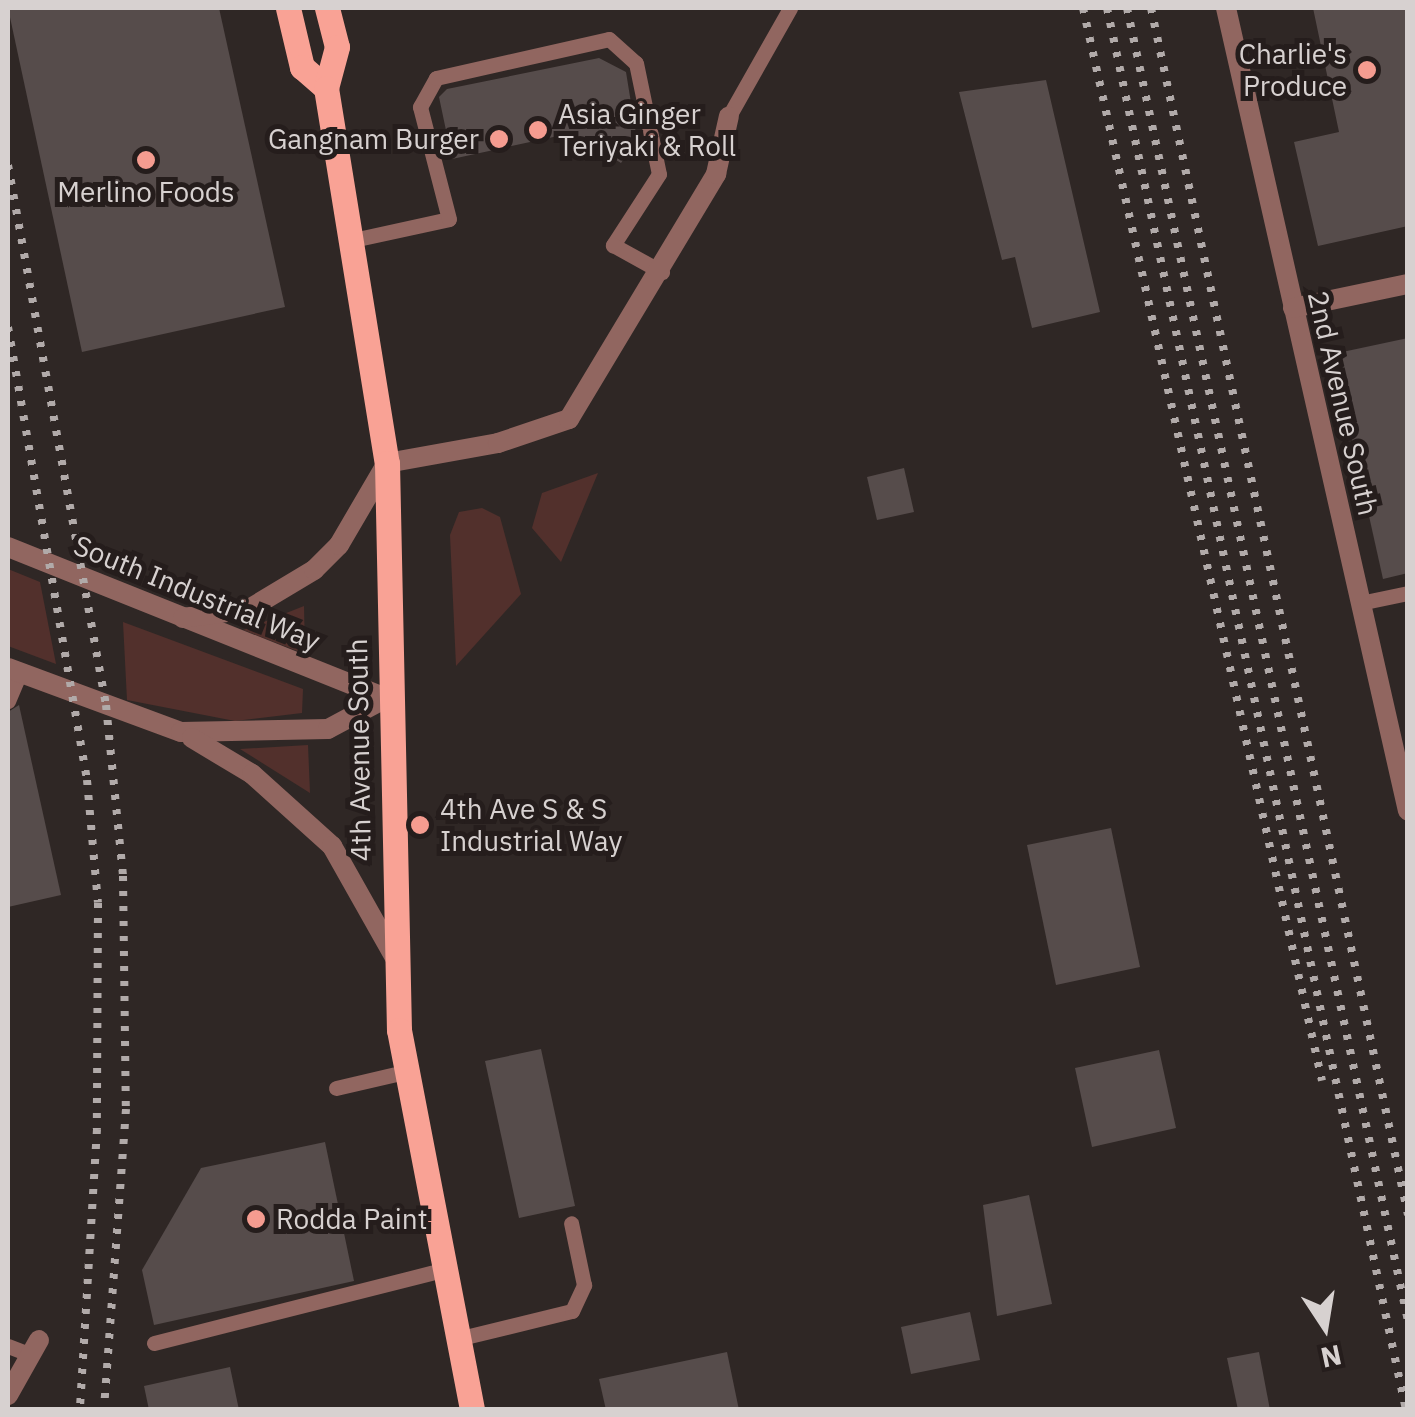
<!DOCTYPE html>
<style>
body{margin:0}
#map{position:relative;width:1415px;height:1417px;overflow:hidden;background:#2f2725;font-family:"IBM Plex Sans",sans-serif}
div>[style]{position:absolute}
[style*='--x']{left:calc(var(--x)*1px);top:calc(var(--y)*1px);width:calc(var(--w)*1px);rotate:calc(var(--a)*1deg)}
.green>*{inset:0;background:#52302c}
.building>*{inset:0;background:#564c4b}
.service>*{height:15px;margin:-7.5px;padding:0 7.5px;transform-origin:7.5px;border-radius:7.5px;background:#916660}
.minor>*{height:20px;margin:-10px;padding:0 10px;transform-origin:10px;border-radius:10px;background:#916660}
.tertiary>*{height:20px;margin:-10px;padding:0 10px;transform-origin:10px;border-radius:10px;background:#916660}
.primary>*{height:25px;margin:-12.5px;padding:0 12.5px;transform-origin:12.5px;border-radius:12.5px;background:#f9a295}
.rail>*{height:8px;margin-top:-4px;transform-origin:0;background:repeating-linear-gradient(90deg,#b1aaa9 0 5px,transparent 0 15px)}
.dots>*{width:28px;height:28px;translate:-50% -50%;box-sizing:border-box;border:5px solid #251d1c;border-radius:50%}
span{translate:-50% -50%;white-space:nowrap;text-align:center;line-height:1.15;-webkit-text-stroke:10px #251d1c;paint-order:stroke}
.poi-label{font-size:28px;color:#d7d1d0}
.right{translate:-100% -50%;text-align:right}
.left{translate:0 -50%;text-align:left}
.street-label{font-size:28px;color:#d7d1d0}
.frame{position:absolute;inset:0;border:10px solid #d7d1d0;pointer-events:none}
.north{position:absolute;left:1275px;top:1277px;width:100px;height:100px;-webkit-text-stroke:8px #251d1c;paint-order:stroke;rotate:168deg;font-size:28px;font-weight:700;line-height:40px;text-align:center;color:#d7d1d0}
.north::after{content:'';display:block;margin:auto;width:35px;height:45px;background:#d7d1d0;clip-path:polygon(50% 0,100% 100%,50% 72%,0 100%)}
</style>
<div id="map">
<div class="green">
<i style="clip-path:polygon(598px 473px,561px 562px,532px 528px,542px 493px)"></i>
<i style="clip-path:polygon(482px 508px,500px 517px,521px 594px,456px 666px,450px 535px,459px 512px)"></i>
<i style="clip-path:polygon(8px 569px,40px 582px,56px 664px,8px 646px)"></i>
<i style="clip-path:polygon(304px 606px,305px 654px,243px 630px)"></i>
<i style="clip-path:polygon(123px 622px,303px 689px,302px 713px,235px 721px,127px 700px)"></i>
<i style="clip-path:polygon(308px 745px,310px 793px,240px 749px)"></i>
</div>
<div class="building">
<i style="clip-path:polygon(8px 8px,219px 8px,285px 307px,82px 352px)"></i>
<i style="clip-path:polygon(1313px 8px,1408px 8px,1408px 226px,1318px 246px,1294px 142px,1339px 132px)"></i>
<i style="clip-path:polygon(599px 58px,626px 72px,637px 140px,621px 163px,572px 133px,452px 159px,439px 97px,447px 89px)"></i>
<i style="clip-path:polygon(1046px 80px,1100px 312px,1032px 328px,1015px 257px,1002px 260px,959px 92px)"></i>
<i style="clip-path:polygon(1408px 338px,1408px 573px,1383px 579px,1333px 354px)"></i>
<i style="clip-path:polygon(904px 468px,914px 512px,877px 520px,867px 477px)"></i>
<i style="clip-path:polygon(19px 705px,61px 895px,8px 907px,8px 712px)"></i>
<i style="clip-path:polygon(1111px 828px,1140px 967px,1056px 985px,1027px 845px)"></i>
<i style="clip-path:polygon(541px 1049px,575px 1206px,519px 1218px,485px 1061px)"></i>
<i style="clip-path:polygon(1159px 1050px,1176px 1128px,1092px 1147px,1075px 1068px)"></i>
<i style="clip-path:polygon(325px 1142px,354px 1281px,154px 1325px,142px 1270px,201px 1168px)"></i>
<i style="clip-path:polygon(1029px 1195px,1052px 1304px,997px 1316px,983px 1205px)"></i>
<i style="clip-path:polygon(970px 1312px,980px 1360px,911px 1374px,901px 1327px)"></i>
<i style="clip-path:polygon(727px 1352px,739px 1410px,606px 1410px,599px 1379px)"></i>
<i style="clip-path:polygon(1259px 1352px,1270px 1410px,1238px 1410px,1227px 1358px)"></i>
<i style="clip-path:polygon(230px 1367px,239px 1410px,149px 1410px,144px 1386px)"></i>
</div>
<div class="service">
<i style="--x:729;--y:116;--w:124;--a:-60.5"></i>
<i style="--x:353;--y:240;--w:98;--a:-12.3"></i>
<i style="--x:449;--y:219;--w:116;--a:-104.5"></i>
<i style="--x:420;--y:107;--w:33;--a:-61"></i>
<i style="--x:436;--y:78;--w:177;--a:-12.7"></i>
<i style="--x:609;--y:39;--w:36;--a:42"></i>
<i style="--x:636;--y:63;--w:113;--a:78.3"></i>
<i style="--x:659;--y:174;--w:85;--a:122.9"></i>
<i style="--x:613;--y:245;--w:56;--a:28.9"></i>
<i style="--x:1360;--y:603;--w:49;--a:-11.8"></i>
<i style="--x:8;--y:701;--w:30;--a:-67"></i>
<i style="--x:336;--y:1088;--w:71;--a:-13.1"></i>
<i style="--x:457;--y:1339;--w:118;--a:-13.7"></i>
<i style="--x:572;--y:1311;--w:29;--a:-65"></i>
<i style="--x:584;--y:1285;--w:63;--a:-101.8"></i>
<i style="--x:154;--y:1343;--w:297;--a:-14.2"></i>
<i style="--x:8;--y:1346;--w:25;--a:21"></i>
</div>
<div class="minor">
<i style="--x:1226;--y:8;--w:823;--a:77.23"></i>
<i style="--x:1293;--y:308;--w:117;--a:-11.8"></i>
<i style="--x:387;--y:463;--w:113;--a:-10.2"></i>
<i style="--x:498;--y:443;--w:75;--a:-18.7"></i>
<i style="--x:569;--y:419;--w:286;--a:-59"></i>
<i style="--x:716;--y:174;--w:59;--a:-77.4"></i>
<i style="--x:8;--y:1395;--w:63;--a:-60.6"></i>
</div>
<div class="tertiary">
<i style="--x:8;--y:547;--w:407;--a:21.8"></i>
<i style="--x:183;--y:618;--w:67;--a:-7.8"></i>
<i style="--x:249;--y:609;--w:76;--a:-31"></i>
<i style="--x:314;--y:570;--w:35;--a:-45"></i>
<i style="--x:339;--y:545;--w:95;--a:-59.7"></i>
<i style="--x:8;--y:668;--w:184;--a:20.3"></i>
<i style="--x:181;--y:732;--w:147;--a:-1.2"></i>
<i style="--x:328;--y:729;--w:66;--a:-28.1"></i>
<i style="--x:192;--y:738;--w:70;--a:31"></i>
<i style="--x:252;--y:774;--w:108;--a:42"></i>
<i style="--x:332;--y:846;--w:129;--a:60.6"></i>
</div>
<div class="primary">
<i style="--x:288;--y:8;--w:61;--a:76.7"></i>
<i style="--x:302;--y:67;--w:32;--a:41"></i>
<i style="--x:327;--y:8;--w:40;--a:75.6"></i>
<i style="--x:337;--y:47;--w:42;--a:105"></i>
<i style="--x:326;--y:88;--w:380;--a:80.8"></i>
<i style="--x:387;--y:463;--w:567;--a:88.79"></i>
<i style="--x:399;--y:1030;--w:387;--a:79.1"></i>
</div>
<div class="rail">
<i style="--x:1083;--y:8;--w:1099;--a:77.44"></i>
<i style="--x:1107;--y:8;--w:1434;--a:77.96"></i>
<i style="--x:1127;--y:8;--w:1343;--a:77.92"></i>
<i style="--x:1151;--y:8;--w:1234;--a:77.98"></i>
<i style="--x:8;--y:165;--w:549;--a:79.71"></i>
<i style="--x:106;--y:705;--w:172;--a:84.3"></i>
<i style="--x:123;--y:876;--w:233;--a:89.3"></i>
<i style="--x:126;--y:1109;--w:302;--a:94.2"></i>
<i style="--x:8;--y:327;--w:460;--a:80.1"></i>
<i style="--x:87;--y:780;--w:123;--a:84.9"></i>
<i style="--x:98;--y:903;--w:226;--a:90.3"></i>
<i style="--x:97;--y:1129;--w:282;--a:93.5"></i>
</div>
<div class="dots">
<i style="left:1367px;top:70px;background:#f59c90"></i>
<i style="left:538px;top:130px;background:#f59c90"></i>
<i style="left:499px;top:139px;background:#f59c90"></i>
<i style="left:146px;top:160px;background:#f59c90"></i>
<i style="left:420px;top:825px;background:#f59c90"></i>
<i style="left:256px;top:1219px;background:#f59c90"></i>
</div>
<div class="poi-label">
<span class="right" style="left:1347px;top:70px">Charlie's<br>Produce</span>
<span class="left" style="left:558px;top:130px">Asia Ginger<br>Teriyaki &amp; Roll</span>
<span class="right" style="left:479px;top:139px">Gangnam Burger</span>
<span style="left:146px;top:192px">Merlino Foods</span>
<span class="left" style="left:440px;top:825px">4th Ave S &amp; S<br>Industrial Way</span>
<span class="left" style="left:276px;top:1219px">Rodda Paint</span>
</div>
<div class="street-label">
<span style="left:1343px;top:403px;rotate:77deg">2nd Avenue South</span>
<span style="left:197px;top:593px;rotate:22deg">South Industrial Way</span>
<span style="left:359px;top:750px;rotate:-91deg">4th Avenue South</span>
</div>
<div class="frame"></div>
<div class="north">N</div>
</div>
